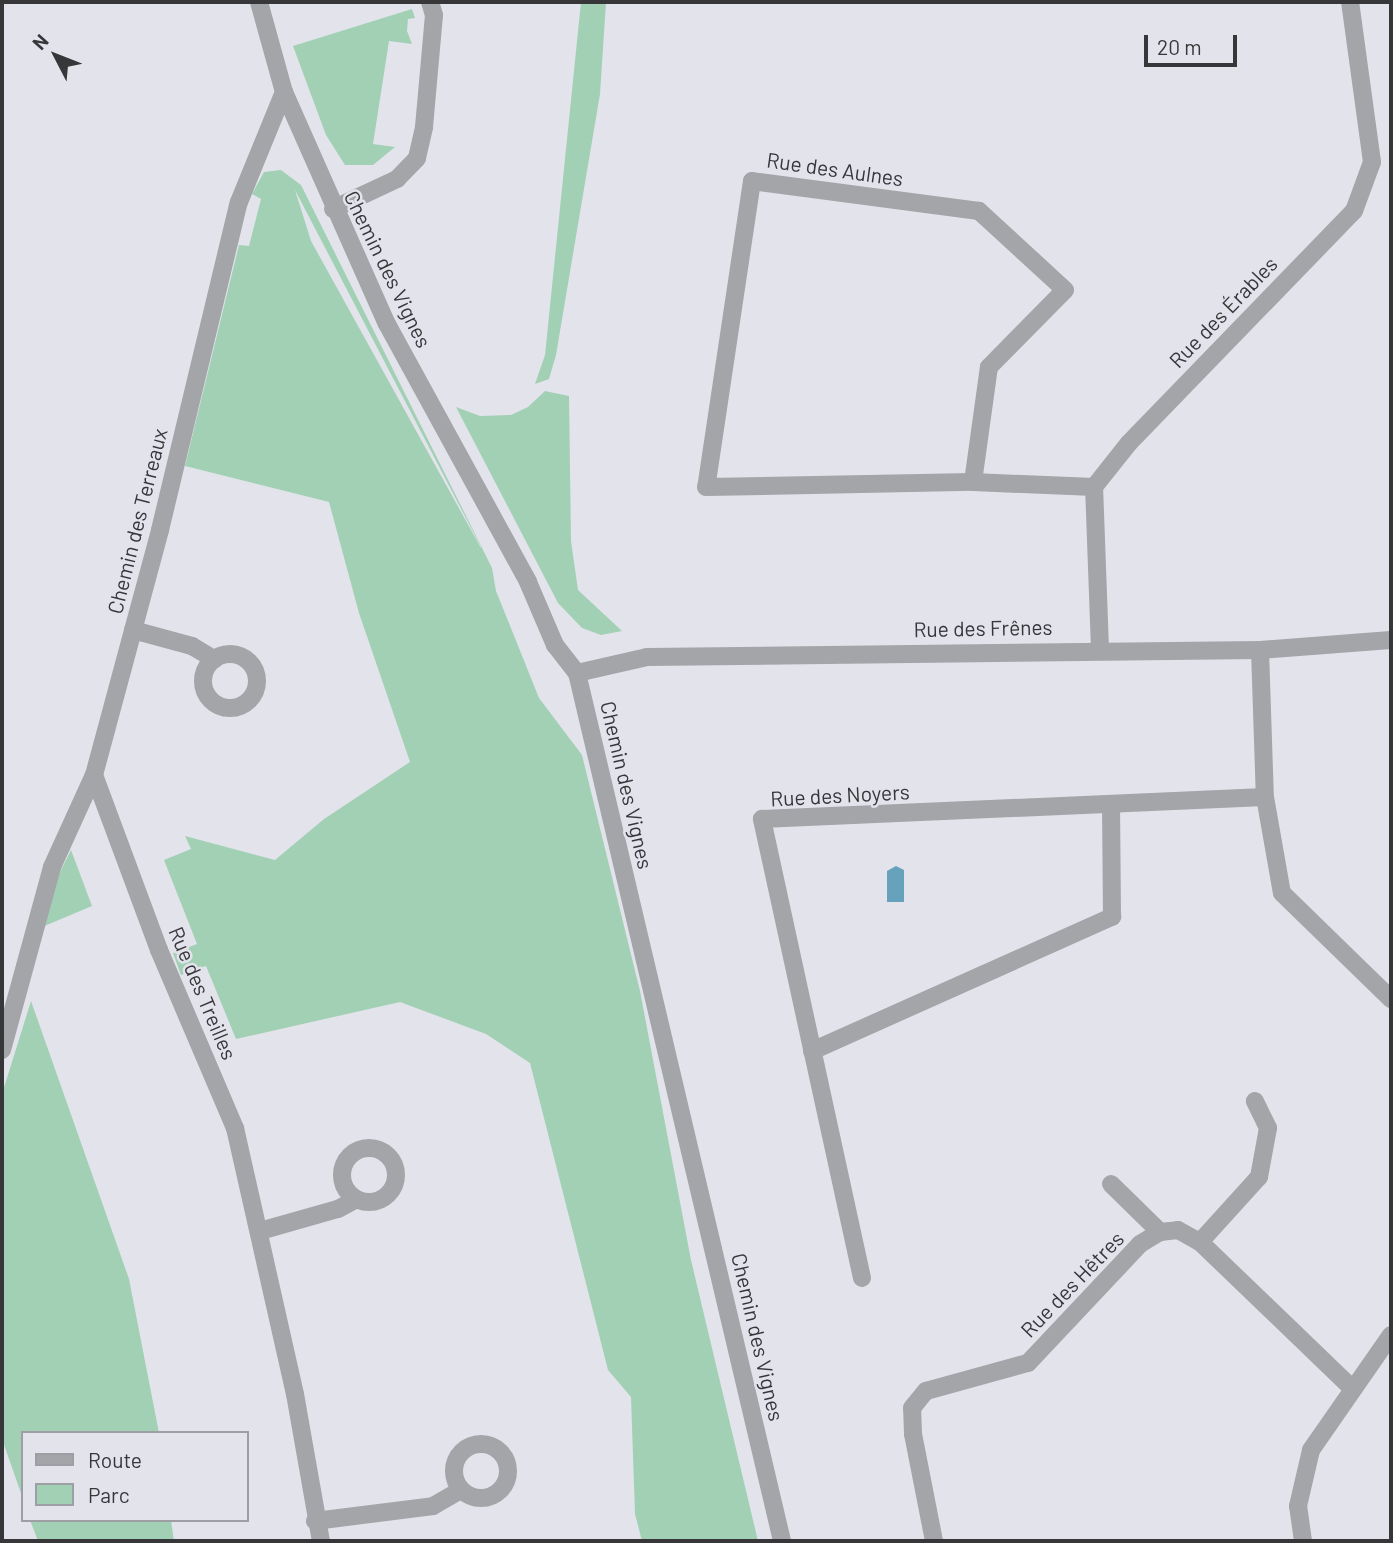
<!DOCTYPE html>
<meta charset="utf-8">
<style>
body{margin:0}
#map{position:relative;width:1393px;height:1543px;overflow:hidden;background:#e3e3ec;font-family:Barlow,sans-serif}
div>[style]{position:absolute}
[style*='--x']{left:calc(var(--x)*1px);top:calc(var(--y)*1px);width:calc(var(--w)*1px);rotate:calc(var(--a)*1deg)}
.green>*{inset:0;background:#a2d0b4}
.water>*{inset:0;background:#66a2bc}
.minor>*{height:18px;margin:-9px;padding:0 9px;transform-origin:9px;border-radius:9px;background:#a3a5a9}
.minor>.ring{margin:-9px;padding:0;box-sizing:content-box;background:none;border:18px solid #a3a5a9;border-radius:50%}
span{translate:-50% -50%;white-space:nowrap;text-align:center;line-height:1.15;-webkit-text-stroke:5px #e3e3ec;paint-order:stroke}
.street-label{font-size:21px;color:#37373a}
.frame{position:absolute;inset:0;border:4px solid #37373a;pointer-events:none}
.legend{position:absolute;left:21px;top:1431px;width:228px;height:91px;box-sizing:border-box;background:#e3e3ec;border:2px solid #9e9ea5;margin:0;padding:9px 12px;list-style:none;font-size:21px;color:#37373a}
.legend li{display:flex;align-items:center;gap:14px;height:35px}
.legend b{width:35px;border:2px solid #9e9ea5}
.north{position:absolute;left:21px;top:21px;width:70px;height:70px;-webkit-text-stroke:5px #e3e3ec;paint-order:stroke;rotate:312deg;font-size:19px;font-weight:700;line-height:28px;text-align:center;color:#37373a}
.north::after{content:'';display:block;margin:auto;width:24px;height:32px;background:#37373a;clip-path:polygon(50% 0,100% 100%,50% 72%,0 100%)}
.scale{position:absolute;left:1144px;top:35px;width:93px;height:32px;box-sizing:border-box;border:4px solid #37373a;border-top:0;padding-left:9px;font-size:21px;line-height:24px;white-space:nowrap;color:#37373a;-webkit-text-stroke:5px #e3e3ec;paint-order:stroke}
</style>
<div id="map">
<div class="green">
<i style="clip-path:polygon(581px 2px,606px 2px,600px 94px,556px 355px,549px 379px,535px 384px,545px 355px)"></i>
<i style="clip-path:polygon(412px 9px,415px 18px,408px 19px,407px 31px,412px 44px,389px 41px,373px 144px,395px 147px,373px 165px,345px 165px,326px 135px,293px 46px)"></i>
<i style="clip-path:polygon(evenodd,281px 170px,301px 185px,492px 568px,496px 591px,539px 698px,582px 755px,640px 991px,691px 1260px,758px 1541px,642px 1541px,635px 1514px,631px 1397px,608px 1370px,530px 1063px,486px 1034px,400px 1002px,236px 1039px,206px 966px,181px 975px,173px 953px,197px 944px,164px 860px,191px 849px,185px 836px,275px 860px,324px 819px,410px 762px,359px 613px,329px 502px,185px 466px,239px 245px,249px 246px,261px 199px,252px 194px,264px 172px,281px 170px,295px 190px,481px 547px,481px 548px,311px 241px,295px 190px)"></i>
<i style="clip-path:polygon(545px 391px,569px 396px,571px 541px,578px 590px,622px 631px,601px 635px,582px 628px,558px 603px,456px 407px,480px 416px,511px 415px,528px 407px)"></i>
<i style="clip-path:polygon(71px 850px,92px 906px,42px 927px,52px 888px)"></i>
<i style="clip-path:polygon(31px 1001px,129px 1279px,159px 1433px,23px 1433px,23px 1499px,2px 1439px,2px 1094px)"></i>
<i style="clip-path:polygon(30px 1520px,171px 1520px,174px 1541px,38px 1541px)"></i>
</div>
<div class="water">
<i style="clip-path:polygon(896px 866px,904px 870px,904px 902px,887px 902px,887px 871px)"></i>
</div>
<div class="minor">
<i style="--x:259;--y:2;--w:93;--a:74.5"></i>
<i style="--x:284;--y:92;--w:254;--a:66.1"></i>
<i style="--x:387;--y:324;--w:294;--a:61.3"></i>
<i style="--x:528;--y:582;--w:69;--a:66.8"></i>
<i style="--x:555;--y:645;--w:36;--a:52"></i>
<i style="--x:577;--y:673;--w:892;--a:76.71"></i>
<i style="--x:333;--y:209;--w:71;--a:-25.1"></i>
<i style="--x:397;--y:179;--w:29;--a:-46"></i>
<i style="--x:417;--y:158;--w:32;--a:-77"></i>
<i style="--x:424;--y:127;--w:112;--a:-84.9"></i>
<i style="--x:434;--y:15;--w:14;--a:-107"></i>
<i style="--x:973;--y:482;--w:116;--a:-82.1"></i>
<i style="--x:989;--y:367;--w:108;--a:-45.4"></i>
<i style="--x:1065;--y:290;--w:117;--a:-137.4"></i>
<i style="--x:979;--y:211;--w:229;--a:-172.5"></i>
<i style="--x:752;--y:181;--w:309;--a:98.5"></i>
<i style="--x:706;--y:487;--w:267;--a:-1.1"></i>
<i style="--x:973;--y:482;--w:121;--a:2.4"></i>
<i style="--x:133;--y:630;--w:61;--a:15.2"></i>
<i style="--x:192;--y:646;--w:26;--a:31"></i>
<i style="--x:1100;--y:649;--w:162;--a:-92.1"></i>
<i style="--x:1094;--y:487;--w:56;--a:-51.5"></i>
<i style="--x:1129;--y:443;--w:323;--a:-45.9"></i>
<i style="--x:1354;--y:211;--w:52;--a:-69.8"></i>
<i style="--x:1372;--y:162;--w:162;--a:-97.8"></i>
<i style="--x:1260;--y:650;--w:147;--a:88.1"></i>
<i style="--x:1265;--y:797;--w:97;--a:80"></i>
<i style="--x:1282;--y:893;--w:152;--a:44.2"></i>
<i class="ring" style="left:203px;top:654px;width:36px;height:36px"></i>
<i style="--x:577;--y:673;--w:72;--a:-12.9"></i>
<i style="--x:647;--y:657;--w:613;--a:-0.65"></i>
<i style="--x:1260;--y:650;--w:131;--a:-4.4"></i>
<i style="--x:94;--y:775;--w:187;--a:69.6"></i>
<i style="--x:159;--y:950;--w:194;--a:66.9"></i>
<i style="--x:235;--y:1128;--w:273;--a:77.3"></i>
<i style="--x:295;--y:1394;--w:149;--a:80"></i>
<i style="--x:2;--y:1050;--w:190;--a:-74.7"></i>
<i style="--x:52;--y:867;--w:101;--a:-65.5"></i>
<i style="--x:94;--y:775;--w:254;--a:-74.9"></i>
<i style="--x:160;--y:530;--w:337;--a:-76.5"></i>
<i style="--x:239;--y:202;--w:119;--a:-67.8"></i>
<i style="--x:812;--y:1051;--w:329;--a:-24.1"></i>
<i style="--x:1112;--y:917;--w:110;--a:-90.5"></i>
<i class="ring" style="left:342px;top:1148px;width:36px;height:36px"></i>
<i style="--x:1111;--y:1184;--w:69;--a:44.4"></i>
<i style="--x:260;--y:1231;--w:81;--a:-15.8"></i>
<i style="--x:338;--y:1209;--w:21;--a:-28"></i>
<i style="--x:1200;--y:1242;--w:88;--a:-47.8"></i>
<i style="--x:1259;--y:1177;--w:50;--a:-79.6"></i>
<i style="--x:1268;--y:1128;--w:30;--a:-116"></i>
<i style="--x:862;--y:1278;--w:470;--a:-102.3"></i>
<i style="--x:762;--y:819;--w:503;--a:-2.5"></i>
<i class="ring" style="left:454px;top:1444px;width:36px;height:36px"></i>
<i style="--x:315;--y:1521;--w:119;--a:-7.2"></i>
<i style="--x:433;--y:1506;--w:32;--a:-30"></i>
<i style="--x:934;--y:1541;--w:109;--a:-101.1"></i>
<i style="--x:913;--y:1434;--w:26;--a:-92"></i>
<i style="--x:912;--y:1408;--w:22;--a:-51"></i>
<i style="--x:926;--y:1391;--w:106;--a:-15.4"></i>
<i style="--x:1028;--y:1363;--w:163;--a:-46.7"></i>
<i style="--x:1140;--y:1244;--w:23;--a:-31"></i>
<i style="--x:1160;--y:1232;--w:18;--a:-6"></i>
<i style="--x:1178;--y:1230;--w:25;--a:29"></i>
<i style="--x:1200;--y:1242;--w:212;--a:43.9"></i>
<i style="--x:1303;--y:1541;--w:35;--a:-98"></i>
<i style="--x:1298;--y:1506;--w:57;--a:-76.9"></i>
<i style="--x:1311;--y:1450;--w:140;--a:-55.2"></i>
</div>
<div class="street-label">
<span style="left:835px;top:169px;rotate:8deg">Rue des Aulnes</span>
<span style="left:388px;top:269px;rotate:64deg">Chemin des Vignes</span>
<span style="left:1223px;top:312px;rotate:-46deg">Rue des Érables</span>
<span style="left:137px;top:521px;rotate:-76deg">Chemin des Terreaux</span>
<span style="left:983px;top:628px;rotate:-1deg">Rue des Frênes</span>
<span style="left:627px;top:785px;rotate:77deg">Chemin des Vignes</span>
<span style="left:840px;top:795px;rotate:-3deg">Rue des Noyers</span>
<span style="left:203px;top:993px;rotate:67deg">Rue des Treilles</span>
<span style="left:1072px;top:1284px;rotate:-46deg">Rue des Hêtres</span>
<span style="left:758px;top:1337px;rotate:77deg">Chemin des Vignes</span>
</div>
<div class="frame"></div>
<ul class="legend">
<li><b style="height:9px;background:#a3a5a9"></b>Route</li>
<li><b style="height:19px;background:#a2d0b4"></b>Parc</li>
</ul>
<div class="north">N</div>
<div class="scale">20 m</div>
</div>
